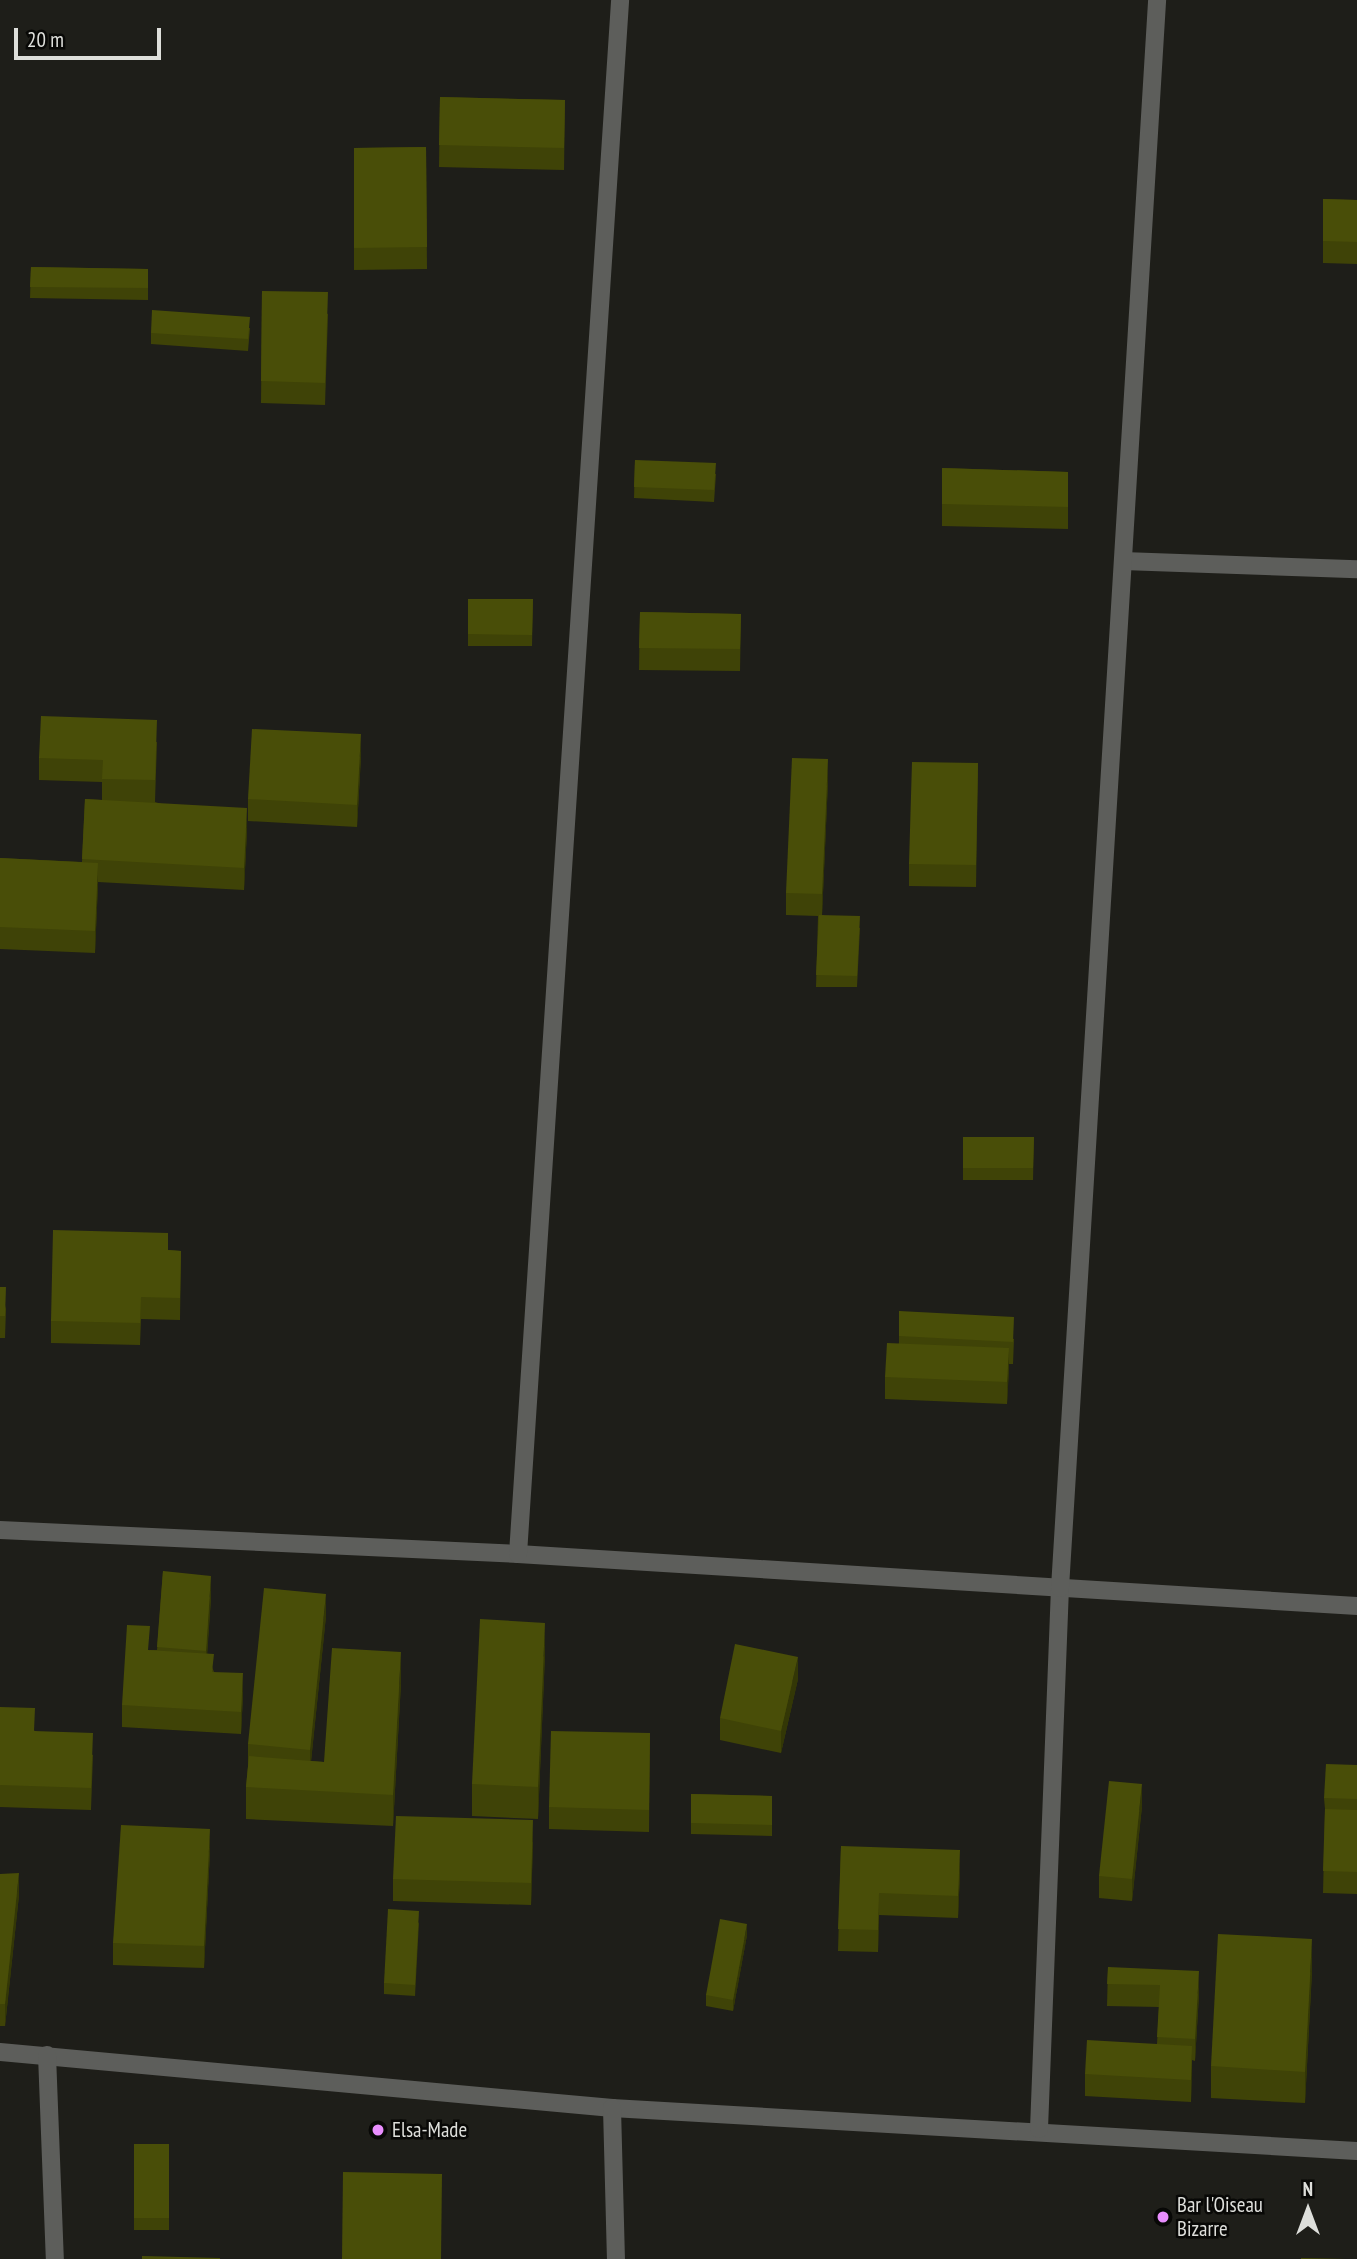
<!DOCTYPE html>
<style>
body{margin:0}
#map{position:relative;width:1357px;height:2259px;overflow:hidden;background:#1e1e19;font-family:"PT Sans Narrow",sans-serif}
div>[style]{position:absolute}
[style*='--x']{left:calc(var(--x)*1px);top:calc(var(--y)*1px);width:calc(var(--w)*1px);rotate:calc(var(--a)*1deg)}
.minor>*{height:18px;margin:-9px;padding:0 9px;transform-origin:9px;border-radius:9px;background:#5d5e5b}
.wall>*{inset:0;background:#3f4307}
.shaded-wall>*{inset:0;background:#333706}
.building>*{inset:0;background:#494e08}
.dots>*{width:19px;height:19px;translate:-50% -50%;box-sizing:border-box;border:4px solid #080806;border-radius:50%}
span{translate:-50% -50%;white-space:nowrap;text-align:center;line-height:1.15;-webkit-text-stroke:5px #080806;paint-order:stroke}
.poi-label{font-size:21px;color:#dedfdb}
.left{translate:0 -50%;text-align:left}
.north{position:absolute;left:1273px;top:2175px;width:70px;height:70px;-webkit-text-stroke:5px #080806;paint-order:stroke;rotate:0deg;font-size:19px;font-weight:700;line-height:28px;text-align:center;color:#dedfdb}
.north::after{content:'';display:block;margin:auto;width:24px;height:32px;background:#dedfdb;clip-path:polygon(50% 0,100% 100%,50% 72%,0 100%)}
.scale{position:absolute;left:14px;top:28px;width:147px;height:32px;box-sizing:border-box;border:4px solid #dedfdb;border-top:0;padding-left:9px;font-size:21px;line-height:24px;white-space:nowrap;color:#dedfdb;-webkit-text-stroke:5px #080806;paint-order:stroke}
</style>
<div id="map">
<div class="minor">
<i style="--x:1123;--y:561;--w:234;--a:2"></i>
<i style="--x:0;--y:1530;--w:519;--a:2.65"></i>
<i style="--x:518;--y:1554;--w:841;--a:3.55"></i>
<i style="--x:518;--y:1554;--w:1557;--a:-86.24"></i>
<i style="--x:0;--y:2052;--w:615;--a:5.23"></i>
<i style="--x:612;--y:2108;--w:746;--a:3.3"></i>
<i style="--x:47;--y:2055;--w:204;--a:87.8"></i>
<i style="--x:612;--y:2108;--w:151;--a:88.5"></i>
<i style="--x:1039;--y:2129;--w:541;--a:-87.78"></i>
<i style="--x:1060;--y:1588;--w:1591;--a:-86.5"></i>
</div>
<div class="wall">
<i style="clip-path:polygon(440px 97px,565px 100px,564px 170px,439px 167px)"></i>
<i style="clip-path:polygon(426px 147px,427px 269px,354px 270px,354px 148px)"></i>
<i style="clip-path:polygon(1323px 199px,1357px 200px,1357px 264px,1323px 263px)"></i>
<i style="clip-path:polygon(31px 267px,148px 269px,148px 300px,30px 298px)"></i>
<i style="clip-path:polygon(262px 291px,328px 314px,325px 405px,261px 403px)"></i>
<i style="clip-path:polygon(250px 328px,248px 351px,151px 344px,151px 333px)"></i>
<i style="clip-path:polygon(635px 460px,716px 474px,714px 502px,634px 498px)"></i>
<i style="clip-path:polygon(942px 468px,1068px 472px,1068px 529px,942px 526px)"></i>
<i style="clip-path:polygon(468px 599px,533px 599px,532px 646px,468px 646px)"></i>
<i style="clip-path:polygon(640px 612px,741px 614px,740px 671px,639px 670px)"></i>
<i style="clip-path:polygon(157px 742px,155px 802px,247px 830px,244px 890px,98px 882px,95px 953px,0 949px,0 858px,82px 862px,85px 799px,102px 800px,102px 782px,39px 780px,39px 758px)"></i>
<i style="clip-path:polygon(361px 756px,357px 827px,248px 821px,248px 799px)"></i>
<i style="clip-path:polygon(978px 763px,976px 887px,909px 886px,909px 864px)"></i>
<i style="clip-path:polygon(828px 781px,822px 915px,860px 928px,857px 987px,816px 987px,818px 916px,786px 915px,786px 893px)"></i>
<i style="clip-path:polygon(963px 1137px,1034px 1137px,1033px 1180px,963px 1180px)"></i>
<i style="clip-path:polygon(168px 1250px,181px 1251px,180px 1320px,141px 1319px,140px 1345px,51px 1343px,51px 1321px)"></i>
<i style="clip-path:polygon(0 1287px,6px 1309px,5px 1338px,0 1338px)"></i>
<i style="clip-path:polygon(899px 1311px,1014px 1339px,1013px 1364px,1009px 1364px,1007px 1404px,885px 1399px,885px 1377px,899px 1343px)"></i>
<i style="clip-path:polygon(163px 1571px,211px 1598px,207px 1653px,214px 1672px,243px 1695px,241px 1734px,122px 1727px,122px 1705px,150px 1650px,157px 1650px)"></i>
<i style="clip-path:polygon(326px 1616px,311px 1761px,324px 1762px,401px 1683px,393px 1826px,246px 1819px,246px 1787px,248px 1766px,248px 1744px)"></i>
<i style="clip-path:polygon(545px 1654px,538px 1819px,472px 1816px,472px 1784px)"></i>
<i style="clip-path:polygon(798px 1679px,781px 1753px,720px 1740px,720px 1718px)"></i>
<i style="clip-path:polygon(0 1707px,35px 1731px,93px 1755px,91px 1810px,0 1807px)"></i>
<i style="clip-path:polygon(650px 1733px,649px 1832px,549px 1829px,549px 1807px)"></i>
<i style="clip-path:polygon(1357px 1765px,1357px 1894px,1323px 1893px,1325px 1809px,1324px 1798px)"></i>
<i style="clip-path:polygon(691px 1794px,772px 1796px,772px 1836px,691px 1834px)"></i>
<i style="clip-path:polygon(1142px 1806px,1132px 1901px,1099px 1898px,1099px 1876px)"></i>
<i style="clip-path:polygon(533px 1842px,531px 1905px,393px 1901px,393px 1879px)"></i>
<i style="clip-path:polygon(841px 1846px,960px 1872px,958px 1918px,879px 1915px,878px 1952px,838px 1951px)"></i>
<i style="clip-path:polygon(210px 1851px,204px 1968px,113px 1965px,113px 1943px)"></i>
<i style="clip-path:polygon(0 1874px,19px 1895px,5px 2026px,0 2026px)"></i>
<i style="clip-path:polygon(419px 1922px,415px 1996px,384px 1994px,384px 1983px)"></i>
<i style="clip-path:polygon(747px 1935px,733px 2011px,706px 2006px,706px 1995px)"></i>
<i style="clip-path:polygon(1108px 1967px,1199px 1994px,1195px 2061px,1192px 2060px,1191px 2102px,1085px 2096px,1085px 2074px,1157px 2044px,1159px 2007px,1107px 2006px)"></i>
<i style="clip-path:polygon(1312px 1971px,1305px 2103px,1211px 2098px,1211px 2066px)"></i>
<i style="clip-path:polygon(134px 2144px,169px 2144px,169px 2230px,134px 2230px)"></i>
</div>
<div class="shaded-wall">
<i style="clip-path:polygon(361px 734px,361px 756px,357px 827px,357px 805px)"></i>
<i style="clip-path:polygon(828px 759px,828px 781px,822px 916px,822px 894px)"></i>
<i style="clip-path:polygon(247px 808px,247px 830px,244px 890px,244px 868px)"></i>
<i style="clip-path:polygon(98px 863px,98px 885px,95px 953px,95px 931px)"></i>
<i style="clip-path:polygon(1009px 1348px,1009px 1370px,1007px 1404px,1007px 1382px)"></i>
<i style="clip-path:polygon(211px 1576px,211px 1598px,206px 1673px,206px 1651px)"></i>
<i style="clip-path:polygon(326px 1594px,326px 1616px,310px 1772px,310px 1750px)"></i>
<i style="clip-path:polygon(545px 1623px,545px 1654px,538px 1819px,538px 1787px)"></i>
<i style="clip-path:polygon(401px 1652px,401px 1683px,393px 1826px,393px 1795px)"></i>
<i style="clip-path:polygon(798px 1657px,798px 1679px,781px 1753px,781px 1731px)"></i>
<i style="clip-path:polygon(243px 1673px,243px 1695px,241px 1734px,241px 1712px)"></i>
<i style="clip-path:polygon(1142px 1784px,1142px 1806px,1132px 1901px,1132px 1879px)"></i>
<i style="clip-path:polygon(533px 1820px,533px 1842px,531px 1905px,531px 1883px)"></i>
<i style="clip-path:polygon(210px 1829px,210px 1851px,204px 1968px,204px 1946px)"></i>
<i style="clip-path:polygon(960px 1850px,960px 1872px,958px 1918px,958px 1896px)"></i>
<i style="clip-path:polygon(19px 1873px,19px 1895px,5px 2026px,5px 2004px)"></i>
<i style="clip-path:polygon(879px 1893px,879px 1915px,878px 1952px,878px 1930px)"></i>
<i style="clip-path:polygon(747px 1924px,747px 1935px,733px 2011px,733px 2000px)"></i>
<i style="clip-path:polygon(1312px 1939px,1312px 1971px,1305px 2103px,1305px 2072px)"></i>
<i style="clip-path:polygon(1199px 1971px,1199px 1994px,1195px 2061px,1195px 2039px)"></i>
<i style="clip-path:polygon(1192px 2046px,1192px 2068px,1191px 2102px,1191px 2080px)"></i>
</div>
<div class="building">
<i style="clip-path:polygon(440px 97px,565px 100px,564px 148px,439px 145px)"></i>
<i style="clip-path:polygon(426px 147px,427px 247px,354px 248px,354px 148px)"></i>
<i style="clip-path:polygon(1323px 199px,1357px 200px,1357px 242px,1323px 241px)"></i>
<i style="clip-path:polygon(31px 267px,148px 269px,148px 288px,30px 287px)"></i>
<i style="clip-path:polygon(262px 291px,328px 292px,325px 383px,261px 381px)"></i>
<i style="clip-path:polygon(152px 310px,250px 317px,248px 339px,151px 333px)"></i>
<i style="clip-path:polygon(635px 460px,716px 463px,714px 490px,634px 487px)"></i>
<i style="clip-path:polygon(942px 468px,1068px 472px,1068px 507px,942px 504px)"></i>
<i style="clip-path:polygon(468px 599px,533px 599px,532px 635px,468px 634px)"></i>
<i style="clip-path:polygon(640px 612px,741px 614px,740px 649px,639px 648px)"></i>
<i style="clip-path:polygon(41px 716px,157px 720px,155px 780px,102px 779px,103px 760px,39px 758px)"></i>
<i style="clip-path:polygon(252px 729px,361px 734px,357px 805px,248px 799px)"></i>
<i style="clip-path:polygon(792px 758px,828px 759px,822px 894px,786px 893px)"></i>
<i style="clip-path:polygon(912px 762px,978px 763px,976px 865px,909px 864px)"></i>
<i style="clip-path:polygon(85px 799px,247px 808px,244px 868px,82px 859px)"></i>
<i style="clip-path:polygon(0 858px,98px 863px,95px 931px,0 927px)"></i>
<i style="clip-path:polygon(819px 915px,860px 916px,857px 976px,816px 975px)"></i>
<i style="clip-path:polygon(963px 1137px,1034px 1137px,1033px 1168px,963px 1168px)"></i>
<i style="clip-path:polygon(53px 1230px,168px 1233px,168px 1250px,181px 1251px,180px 1298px,141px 1297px,140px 1323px,51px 1321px)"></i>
<i style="clip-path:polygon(0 1287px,6px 1287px,5px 1316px,0 1316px)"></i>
<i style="clip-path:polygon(899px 1311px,1014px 1317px,1013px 1342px,899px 1336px)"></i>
<i style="clip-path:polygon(887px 1343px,1009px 1348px,1007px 1382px,885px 1377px)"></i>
<i style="clip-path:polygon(163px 1571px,211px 1576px,206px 1651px,157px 1647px)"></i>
<i style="clip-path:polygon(264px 1588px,326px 1594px,310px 1750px,248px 1744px)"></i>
<i style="clip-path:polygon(480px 1619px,545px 1623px,538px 1787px,472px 1784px)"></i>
<i style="clip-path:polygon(127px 1625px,150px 1626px,148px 1650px,214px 1654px,212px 1672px,243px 1673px,241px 1712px,122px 1705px)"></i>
<i style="clip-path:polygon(735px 1644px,798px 1657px,781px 1731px,720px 1718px)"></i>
<i style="clip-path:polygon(332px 1648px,401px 1652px,393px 1795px,246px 1787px,249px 1756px,324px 1762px)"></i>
<i style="clip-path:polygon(0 1707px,35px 1708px,34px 1731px,93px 1733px,91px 1788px,0 1785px)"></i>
<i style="clip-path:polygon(551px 1731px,650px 1733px,649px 1810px,549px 1807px)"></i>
<i style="clip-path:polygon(1326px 1764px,1357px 1765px,1357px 1799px,1324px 1798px)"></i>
<i style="clip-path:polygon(1109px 1781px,1142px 1784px,1132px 1879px,1099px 1876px)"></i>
<i style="clip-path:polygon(691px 1794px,772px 1796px,772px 1825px,691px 1823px)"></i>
<i style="clip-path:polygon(1325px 1809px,1357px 1810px,1357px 1872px,1323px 1871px)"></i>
<i style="clip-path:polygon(396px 1816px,533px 1820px,531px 1883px,393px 1879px)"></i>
<i style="clip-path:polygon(121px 1825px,210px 1829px,204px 1946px,113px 1943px)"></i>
<i style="clip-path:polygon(841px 1846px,960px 1850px,958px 1896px,879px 1893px,878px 1930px,838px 1929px)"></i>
<i style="clip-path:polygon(19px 1873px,5px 2004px,0 2004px,0 1874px)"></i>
<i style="clip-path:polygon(388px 1909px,419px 1911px,415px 1985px,384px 1983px)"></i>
<i style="clip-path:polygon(720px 1919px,747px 1924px,733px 2000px,706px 1995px)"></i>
<i style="clip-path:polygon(1218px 1934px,1312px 1939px,1305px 2072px,1211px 2066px)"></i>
<i style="clip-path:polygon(1108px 1967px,1199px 1971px,1195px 2039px,1157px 2037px,1160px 1985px,1107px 1984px)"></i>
<i style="clip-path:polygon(1087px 2040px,1192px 2046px,1191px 2080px,1085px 2074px)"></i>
<i style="clip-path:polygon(134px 2144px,169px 2144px,169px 2218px,134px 2218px)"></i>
<i style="clip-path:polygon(343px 2172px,442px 2174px,441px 2259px,342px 2259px)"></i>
<i style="clip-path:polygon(142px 2256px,220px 2258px,220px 2259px,142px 2259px)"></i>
<i style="clip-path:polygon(1301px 2258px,1346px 2259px,1301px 2259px)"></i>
</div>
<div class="dots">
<i style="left:378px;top:2130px;background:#e98efe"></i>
<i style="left:1163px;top:2217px;background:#e98efe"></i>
</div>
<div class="poi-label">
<span class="left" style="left:392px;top:2130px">Elsa-Made</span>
<span class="left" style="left:1177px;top:2217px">Bar l'Oiseau<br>Bizarre</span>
</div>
<div class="north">N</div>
<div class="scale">20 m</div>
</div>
